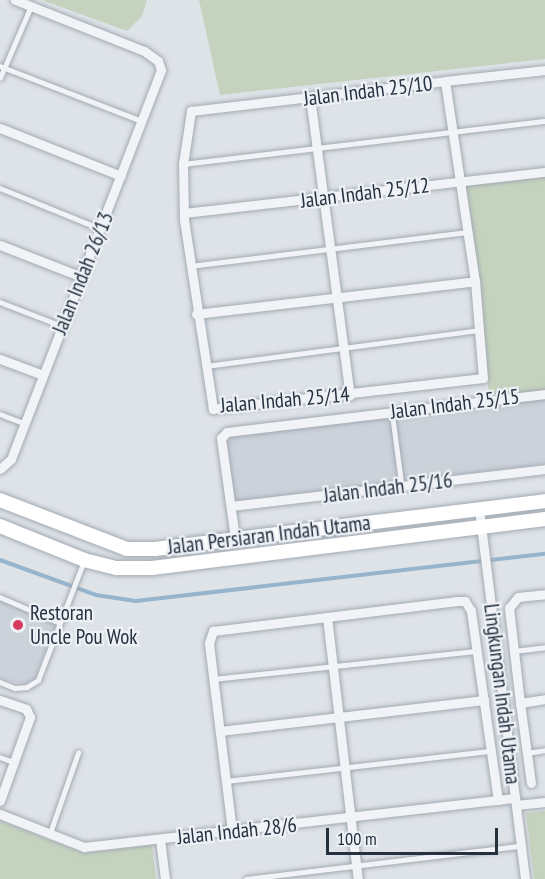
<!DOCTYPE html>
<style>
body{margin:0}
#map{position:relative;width:545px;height:879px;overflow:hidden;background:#dee3e8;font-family:"PT Sans Narrow",sans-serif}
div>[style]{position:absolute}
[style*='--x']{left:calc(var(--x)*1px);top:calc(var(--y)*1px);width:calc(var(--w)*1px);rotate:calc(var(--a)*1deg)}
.built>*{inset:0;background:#ccd2da}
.green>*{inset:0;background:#c5d3be}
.stream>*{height:4px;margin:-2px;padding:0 2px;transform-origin:2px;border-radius:2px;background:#96b4cb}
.roads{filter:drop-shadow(0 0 2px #a3aab2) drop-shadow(0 0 2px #a3aab2)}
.service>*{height:4.5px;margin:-2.25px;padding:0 2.25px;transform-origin:2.25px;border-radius:2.25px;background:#f1f3f6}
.minor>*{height:9px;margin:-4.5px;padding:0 4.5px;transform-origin:4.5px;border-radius:4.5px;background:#f1f3f6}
.secondary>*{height:14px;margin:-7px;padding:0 7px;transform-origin:7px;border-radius:7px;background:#fff}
.dots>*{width:16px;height:16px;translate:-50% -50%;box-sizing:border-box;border:3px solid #edf1f6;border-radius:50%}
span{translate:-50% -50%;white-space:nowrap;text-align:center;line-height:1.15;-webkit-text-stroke:4.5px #edf1f6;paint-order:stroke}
.street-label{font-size:21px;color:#263140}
.poi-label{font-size:21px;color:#263140}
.left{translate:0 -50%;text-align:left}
.scale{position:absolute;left:326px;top:828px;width:172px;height:27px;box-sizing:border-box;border:3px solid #263140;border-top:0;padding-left:8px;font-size:18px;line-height:21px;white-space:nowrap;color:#263140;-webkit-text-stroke:4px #edf1f6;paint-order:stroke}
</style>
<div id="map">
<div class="built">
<i style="clip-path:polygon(545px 399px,545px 464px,235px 501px,225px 436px)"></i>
<i style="clip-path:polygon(0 600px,56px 624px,35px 678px,26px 684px,0 679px)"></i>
</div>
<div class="green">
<i style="clip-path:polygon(42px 0,147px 0,142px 16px,127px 31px)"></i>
<i style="clip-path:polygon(199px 0,545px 0,545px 59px,220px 95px)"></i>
<i style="clip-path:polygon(545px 172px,545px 394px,490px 400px,461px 182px)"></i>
<i style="clip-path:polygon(545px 811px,545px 879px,534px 879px,526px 813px)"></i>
<i style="clip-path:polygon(0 821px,84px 853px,152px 845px,156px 879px,0 879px)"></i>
</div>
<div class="stream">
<i style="--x:0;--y:560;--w:102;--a:20"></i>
<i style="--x:96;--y:595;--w:40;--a:8.5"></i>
<i style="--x:136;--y:601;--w:412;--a:-6.6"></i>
</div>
<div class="roads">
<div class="service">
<i style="--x:0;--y:66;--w:152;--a:21.2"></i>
<i style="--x:0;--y:78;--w:78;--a:-66.7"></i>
<i style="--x:183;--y:164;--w:365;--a:-6.8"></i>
<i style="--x:0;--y:188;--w:109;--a:22.1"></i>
<i style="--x:190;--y:266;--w:279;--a:-7"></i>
<i style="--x:0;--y:302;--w:66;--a:21.2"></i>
<i style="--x:206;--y:366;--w:276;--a:-7.5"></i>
<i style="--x:392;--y:411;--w:76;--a:82.4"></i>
<i style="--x:0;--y:414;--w:25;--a:21"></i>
<i style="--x:0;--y:597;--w:65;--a:23.4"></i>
<i style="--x:514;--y:651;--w:31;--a:-7"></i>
<i style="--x:213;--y:679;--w:264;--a:-6.1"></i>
<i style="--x:0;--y:682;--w:16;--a:22"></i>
<i style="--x:15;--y:688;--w:12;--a:-5"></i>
<i style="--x:27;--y:687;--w:13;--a:-32"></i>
<i style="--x:38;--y:680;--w:128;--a:-68.9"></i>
<i style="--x:527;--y:753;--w:18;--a:-9"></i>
<i style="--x:0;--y:757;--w:14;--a:21"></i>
<i style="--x:226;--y:781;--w:267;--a:-6.5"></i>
<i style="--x:50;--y:833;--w:85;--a:-70.7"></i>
<i style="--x:246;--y:879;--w:276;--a:-6.9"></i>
</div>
<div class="minor">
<i style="--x:445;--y:81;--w:202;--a:81.5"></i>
<i style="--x:475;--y:281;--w:97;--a:85.3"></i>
<i style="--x:483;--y:378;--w:272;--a:173.5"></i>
<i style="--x:213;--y:409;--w:192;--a:-98.7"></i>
<i style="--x:184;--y:219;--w:55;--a:-91"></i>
<i style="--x:183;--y:164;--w:54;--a:-81.4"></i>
<i style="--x:191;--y:111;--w:256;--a:-6.7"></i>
<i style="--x:445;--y:81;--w:101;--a:-6.3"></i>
<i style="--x:310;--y:97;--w:301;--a:82.4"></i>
<i style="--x:0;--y:128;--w:130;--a:21.6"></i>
<i style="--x:184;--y:213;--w:363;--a:-6.5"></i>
<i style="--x:0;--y:245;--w:88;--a:21.3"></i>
<i style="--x:196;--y:314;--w:281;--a:-6.7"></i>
<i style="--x:0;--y:359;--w:46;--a:20.4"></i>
<i style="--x:0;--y:469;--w:15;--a:-42"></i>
<i style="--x:11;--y:459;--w:417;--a:-68.9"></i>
<i style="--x:161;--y:70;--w:9;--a:-108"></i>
<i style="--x:158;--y:61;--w:17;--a:-144"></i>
<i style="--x:144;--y:51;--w:139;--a:-158.4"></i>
<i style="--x:231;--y:506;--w:316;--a:-6.7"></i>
<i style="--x:479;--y:509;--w:373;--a:82.9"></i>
<i style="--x:235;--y:538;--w:101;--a:-98"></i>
<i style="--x:221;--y:438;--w:8;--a:-45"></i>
<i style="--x:227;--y:432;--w:320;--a:-6.8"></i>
<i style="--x:327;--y:617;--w:264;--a:83.3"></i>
<i style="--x:0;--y:700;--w:28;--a:19"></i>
<i style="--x:26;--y:709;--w:9;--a:63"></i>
<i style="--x:30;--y:717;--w:89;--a:109.7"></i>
<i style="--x:520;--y:703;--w:96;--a:-96.6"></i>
<i style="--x:509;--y:608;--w:14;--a:-51"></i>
<i style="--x:518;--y:597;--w:27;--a:-6"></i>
<i style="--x:220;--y:731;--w:266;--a:-6.7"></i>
<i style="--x:531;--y:783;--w:81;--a:-97.8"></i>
<i style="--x:520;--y:703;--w:25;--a:-9"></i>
<i style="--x:516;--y:805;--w:29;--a:-6"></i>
<i style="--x:0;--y:814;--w:90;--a:21.4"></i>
<i style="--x:84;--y:847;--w:434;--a:-6.5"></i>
<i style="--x:232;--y:831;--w:189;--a:-97"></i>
<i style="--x:209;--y:643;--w:13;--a:-72"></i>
<i style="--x:213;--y:631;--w:246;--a:-7"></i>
<i style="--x:457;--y:601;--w:8;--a:0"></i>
<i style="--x:465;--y:601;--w:12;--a:59"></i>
<i style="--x:471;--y:611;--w:191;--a:81.9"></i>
<i style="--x:160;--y:839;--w:40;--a:82.9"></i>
</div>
<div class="secondary">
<i style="--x:0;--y:500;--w:136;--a:21.1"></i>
<i style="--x:127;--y:549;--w:28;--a:0"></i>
<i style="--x:155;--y:549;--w:393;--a:-7"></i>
<i style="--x:0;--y:526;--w:91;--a:22"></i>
<i style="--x:84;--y:560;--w:34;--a:14"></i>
<i style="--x:117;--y:568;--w:35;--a:0"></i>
<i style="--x:152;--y:568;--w:396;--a:-7.1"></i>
</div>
</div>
<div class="dots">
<i style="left:18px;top:625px;background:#d53b5e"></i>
</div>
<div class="street-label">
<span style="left:368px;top:91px;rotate:-7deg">Jalan Indah 25/10</span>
<span style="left:365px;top:193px;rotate:-7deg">Jalan Indah 25/12</span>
<span style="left:83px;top:273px;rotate:-68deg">Jalan Indah 26/13</span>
<span style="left:285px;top:400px;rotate:-5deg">Jalan Indah 25/14</span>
<span style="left:455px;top:404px;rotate:-7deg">Jalan Indah 25/15</span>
<span style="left:388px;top:488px;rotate:-7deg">Jalan Indah 25/16</span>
<span style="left:269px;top:535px;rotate:-7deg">Jalan Persiaran Indah Utama</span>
<span style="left:502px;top:694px;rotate:83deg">Lingkungan Indah Utama</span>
<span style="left:237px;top:831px;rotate:-6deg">Jalan Indah 28/6</span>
</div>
<div class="poi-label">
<span class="left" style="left:30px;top:625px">Restoran<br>Uncle Pou Wok</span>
</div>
<div class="scale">100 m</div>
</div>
